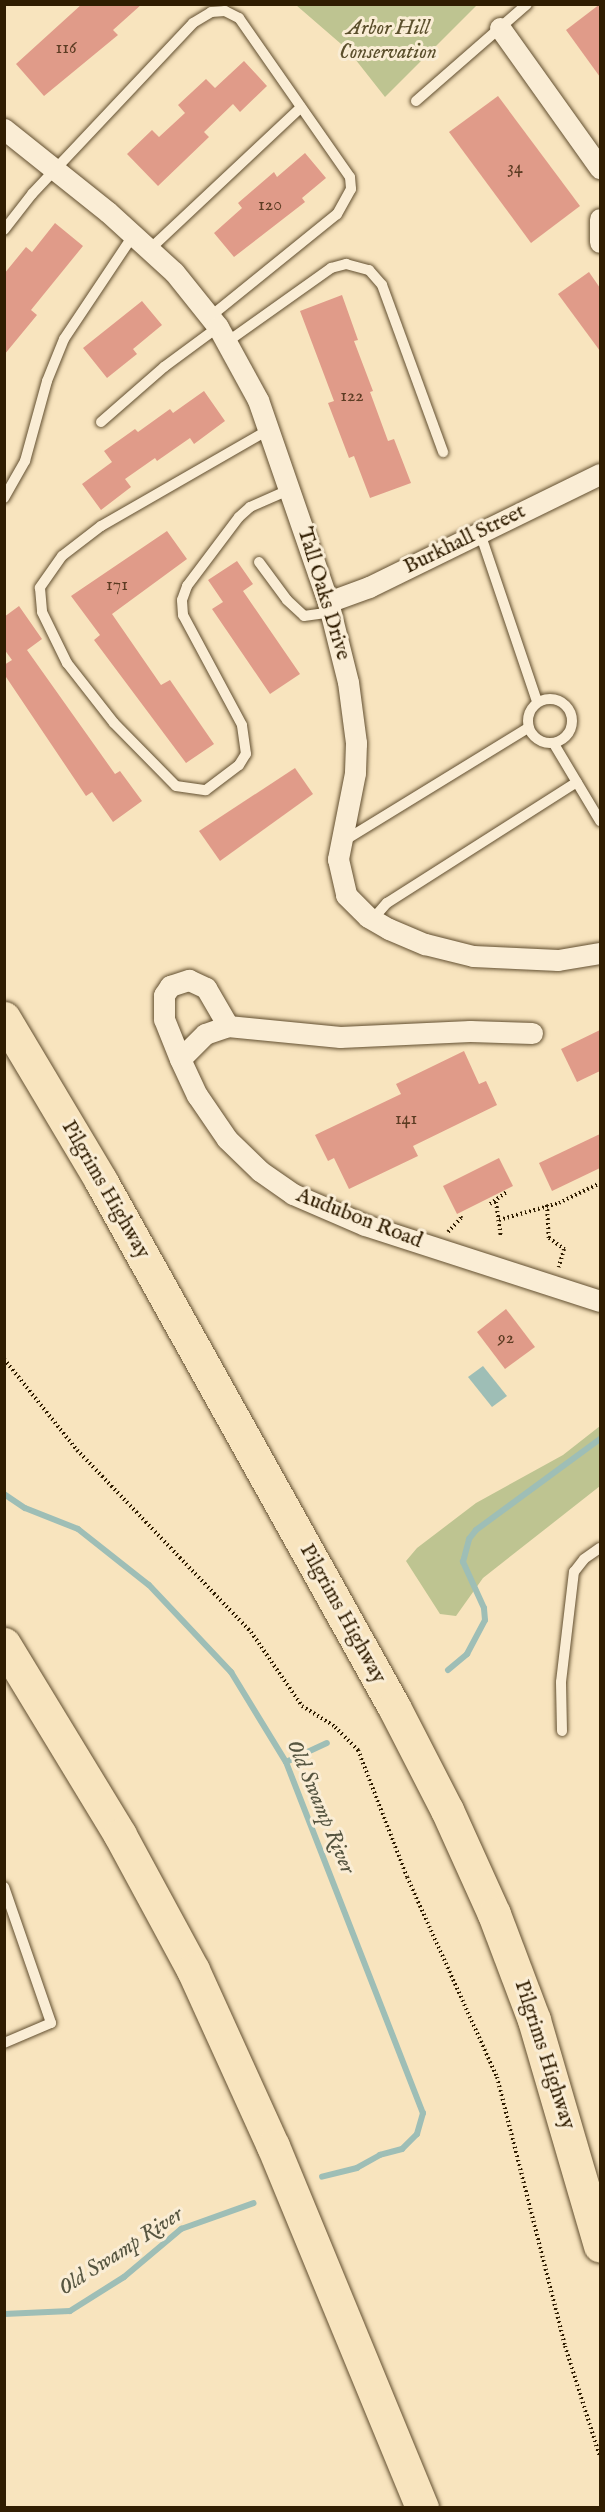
<!DOCTYPE html>
<style>
body{margin:0}
#map{position:relative;width:605px;height:2512px;overflow:hidden;background:#f8e4be;font-family:"IM FELL English",serif}
div>[style]{position:absolute}
[style*='--x']{left:calc(var(--x)*1px);top:calc(var(--y)*1px);width:calc(var(--w)*1px);rotate:calc(var(--a)*1deg)}
.green>*{inset:0;background:#bec491}
.water>*{inset:0;background:#9ebeb6}
.stream>*{height:6px;margin:-3px;padding:0 3px;transform-origin:3px;border-radius:3px;background:#9ebeb6}
.building>*{inset:0;background:#e09b89}
.path>*{height:4px;margin-top:-2px;transform-origin:0;background:repeating-linear-gradient(90deg,#301d01 0 1.5px,transparent 0 4.5px)}
.roads{filter:drop-shadow(0 0 2px #624f30) drop-shadow(0 0 2px #624f30)}
.lane>*{height:10px;margin:-5px;padding:0 5px;transform-origin:5px;border-radius:5px;background:#faedd5}
.lane>.ring{margin:-5px;padding:0;box-sizing:content-box;background:none;border:10px solid #faedd5;border-radius:50%}
.street>*{height:21px;margin:-10.5px;padding:0 10.5px;transform-origin:10.5px;border-radius:10.5px;background:#faedd5}
.highway>*{height:33px;margin:-16.5px;padding:0 16.5px;transform-origin:16.5px;border-radius:16.5px;background:#f8e4be}
span{translate:-50% -50%;white-space:nowrap;text-align:center;line-height:1.15;-webkit-text-stroke:6px #faedd5;paint-order:stroke}
.number-label{font-size:18px;color:#5c3c23}
.number-label span{-webkit-text-stroke-width:0}
.park-label{font-size:21px;color:#5b4f2c;font-style:italic}
.street-label{font-size:21px;color:#301d01}
.water-label{font-size:22px;color:#565540;font-style:italic}
.frame{position:absolute;inset:0;border:6px solid #301d01;pointer-events:none}
</style>
<div id="map">
<div class="green">
<i style="clip-path:polygon(296px 5px,477px 5px,385px 97px,348px 50px)"></i>
<i style="clip-path:polygon(600px 1426px,600px 1486px,483px 1578px,456px 1616px,440px 1614px,406px 1561px,417px 1548px,476px 1503px,563px 1455px)"></i>
</div>
<div class="water">
<i style="clip-path:polygon(483px 1366px,507px 1396px,492px 1407px,468px 1377px)"></i>
</div>
<div class="stream">
<i style="--x:4;--y:1494;--w:25;--a:34"></i>
<i style="--x:25;--y:1508;--w:57;--a:21.6"></i>
<i style="--x:78;--y:1529;--w:90;--a:38.3"></i>
<i style="--x:149;--y:1585;--w:120;--a:46.7"></i>
<i style="--x:231;--y:1672;--w:105;--a:58.6"></i>
<i style="--x:286;--y:1762;--w:377;--a:68.7"></i>
<i style="--x:423;--y:2113;--w:22;--a:106"></i>
<i style="--x:417;--y:2134;--w:21;--a:135"></i>
<i style="--x:402;--y:2149;--w:23;--a:165"></i>
<i style="--x:380;--y:2155;--w:26;--a:151"></i>
<i style="--x:357;--y:2168;--w:36;--a:166"></i>
<i style="--x:448;--y:1670;--w:25;--a:-40"></i>
<i style="--x:467;--y:1654;--w:38;--a:-62"></i>
<i style="--x:485;--y:1620;--w:12;--a:-95"></i>
<i style="--x:484;--y:1608;--w:51;--a:-114.5"></i>
<i style="--x:463;--y:1562;--w:24;--a:-75"></i>
<i style="--x:469;--y:1539;--w:11;--a:-52"></i>
<i style="--x:476;--y:1530;--w:154;--a:-36.3"></i>
<i style="--x:286;--y:1762;--w:45;--a:-24.9"></i>
<i style="--x:4;--y:2314;--w:66;--a:-2.6"></i>
<i style="--x:70;--y:2311;--w:64;--a:-32.2"></i>
<i style="--x:124;--y:2277;--w:75;--a:-40.1"></i>
<i style="--x:181;--y:2229;--w:77;--a:-19.6"></i>
</div>
<div class="building">
<i style="clip-path:polygon(82px 4px,142px 4px,113px 30px,118px 35px,44px 96px,16px 64px)"></i>
<i style="clip-path:polygon(600px 4px,600px 77px,566px 30px)"></i>
<i style="clip-path:polygon(244px 61px,267px 86px,240px 112px,233px 104px,204px 132px,209px 137px,158px 186px,127px 154px,152px 130px,159px 137px,185px 113px,178px 105px,206px 79px,215px 88px)"></i>
<i style="clip-path:polygon(498px 96px,580px 206px,531px 243px,449px 132px)"></i>
<i style="clip-path:polygon(305px 153px,326px 178px,302px 198px,305px 202px,234px 257px,214px 233px,242px 208px,238px 203px,274px 172px,277px 177px)"></i>
<i style="clip-path:polygon(55px 223px,83px 246px,31px 310px,37px 315px,4px 355px,4px 274px,26px 247px,32px 252px)"></i>
<i style="clip-path:polygon(589px 272px,600px 288px,600px 351px,558px 294px)"></i>
<i style="clip-path:polygon(342px 295px,358px 340px,354px 341px,373px 391px,370px 392px,388px 441px,394px 439px,411px 483px,370px 498px,354px 456px,349px 458px,328px 403px,334px 401px,300px 311px)"></i>
<i style="clip-path:polygon(142px 301px,162px 325px,133px 349px,137px 354px,107px 378px,83px 348px)"></i>
<i style="clip-path:polygon(204px 391px,225px 421px,194px 444px,190px 438px,157px 461px,155px 458px,125px 479px,131px 487px,101px 510px,82px 484px,112px 462px,104px 451px,135px 429px,138px 432px,170px 409px,173px 413px)"></i>
<i style="clip-path:polygon(167px 531px,187px 559px,112px 614px,161px 685px,170px 680px,214px 744px,186px 763px,94px 640px,100px 635px,71px 596px)"></i>
<i style="clip-path:polygon(237px 561px,253px 584px,243px 591px,300px 674px,270px 694px,212px 609px,223px 602px,208px 580px)"></i>
<i style="clip-path:polygon(19px 606px,42px 639px,27px 650px,115px 774px,120px 771px,142px 801px,113px 822px,92px 792px,86px 796px,4px 674px,4px 665px,12px 660px,4px 649px,4px 617px)"></i>
<i style="clip-path:polygon(295px 768px,313px 794px,220px 861px,199px 831px)"></i>
<i style="clip-path:polygon(600px 1030px,600px 1071px,577px 1082px,561px 1049px)"></i>
<i style="clip-path:polygon(464px 1051px,479px 1084px,486px 1081px,497px 1105px,413px 1146px,418px 1156px,349px 1189px,334px 1158px,328px 1161px,315px 1135px,401px 1094px,396px 1084px)"></i>
<i style="clip-path:polygon(600px 1134px,600px 1168px,552px 1191px,539px 1163px)"></i>
<i style="clip-path:polygon(499px 1158px,513px 1186px,457px 1214px,443px 1186px)"></i>
<i style="clip-path:polygon(506px 1309px,535px 1347px,505px 1369px,477px 1332px)"></i>
</div>
<div class="path">
<i style="--x:496;--y:1202;--w:34;--a:82"></i>
<i style="--x:490;--y:1204;--w:22;--a:-36"></i>
<i style="--x:547;--y:1205;--w:33;--a:87"></i>
<i style="--x:549;--y:1238;--w:19;--a:36"></i>
<i style="--x:564;--y:1249;--w:19;--a:106"></i>
<i style="--x:499;--y:1220;--w:62;--a:-15.8"></i>
<i style="--x:559;--y:1203;--w:46;--a:-26"></i>
<i style="--x:448;--y:1232;--w:19;--a:-47"></i>
<i style="--x:461;--y:1218;--w:4;--a:-104"></i>
<i style="--x:4;--y:1359;--w:117;--a:51.3"></i>
<i style="--x:77;--y:1450;--w:252;--a:46.3"></i>
<i style="--x:251;--y:1632;--w:90;--a:55.4"></i>
<i style="--x:302;--y:1706;--w:39;--a:32"></i>
<i style="--x:335;--y:1727;--w:33;--a:45"></i>
<i style="--x:358;--y:1750;--w:136;--a:68.9"></i>
<i style="--x:407;--y:1877;--w:219;--a:65.8"></i>
<i style="--x:497;--y:2077;--w:277;--a:75.8"></i>
<i style="--x:565;--y:2346;--w:116;--a:72.5"></i>
</div>
<div class="roads">
<div class="lane">
<i style="--x:416;--y:101;--w:147;--a:-41.1"></i>
<i style="--x:4;--y:230;--w:46;--a:-52.1"></i>
<i style="--x:32;--y:194;--w:235;--a:-46.7"></i>
<i style="--x:193;--y:23;--w:21;--a:-31"></i>
<i style="--x:211;--y:12;--w:14;--a:-4"></i>
<i style="--x:225;--y:11;--w:16;--a:27"></i>
<i style="--x:239;--y:18;--w:194;--a:55.1"></i>
<i style="--x:350;--y:177;--w:12;--a:85"></i>
<i style="--x:351;--y:189;--w:29;--a:119"></i>
<i style="--x:337;--y:214;--w:164;--a:141"></i>
<i style="--x:150;--y:249;--w:207;--a:-43.2"></i>
<i style="--x:227;--y:342;--w:128;--a:-35.4"></i>
<i style="--x:331;--y:268;--w:16;--a:-15"></i>
<i style="--x:346;--y:264;--w:24;--a:15"></i>
<i style="--x:369;--y:270;--w:20;--a:49"></i>
<i style="--x:382;--y:285;--w:178;--a:69.9"></i>
<i style="--x:101;--y:422;--w:84;--a:-41.1"></i>
<i style="--x:164;--y:367;--w:67;--a:-36.5"></i>
<i style="--x:270;--y:429;--w:195;--a:150.1"></i>
<i style="--x:101;--y:526;--w:49;--a:142.4"></i>
<i style="--x:62;--y:556;--w:39;--a:125"></i>
<i style="--x:40;--y:588;--w:24;--a:85"></i>
<i style="--x:42;--y:612;--w:57;--a:63.9"></i>
<i style="--x:67;--y:663;--w:76;--a:51.9"></i>
<i style="--x:114;--y:723;--w:88;--a:45.5"></i>
<i style="--x:176;--y:786;--w:30;--a:8"></i>
<i style="--x:206;--y:790;--w:41;--a:-37.1"></i>
<i style="--x:239;--y:765;--w:13;--a:-58"></i>
<i style="--x:246;--y:754;--w:29;--a:-98"></i>
<i style="--x:242;--y:725;--w:125;--a:-118.2"></i>
<i style="--x:183;--y:615;--w:15;--a:-94"></i>
<i style="--x:182;--y:600;--w:15;--a:-70"></i>
<i style="--x:187;--y:586;--w:86;--a:-53"></i>
<i style="--x:239;--y:517;--w:15;--a:-42"></i>
<i style="--x:250;--y:507;--w:45;--a:-23.7"></i>
<i style="--x:4;--y:498;--w:43;--a:-60.4"></i>
<i style="--x:25;--y:461;--w:83;--a:-74.6"></i>
<i style="--x:47;--y:381;--w:45;--a:-68"></i>
<i style="--x:64;--y:339;--w:126;--a:-56.3"></i>
<i style="--x:480;--y:533;--w:177;--a:71.3"></i>
<i style="--x:259;--y:562;--w:47;--a:53.6"></i>
<i style="--x:287;--y:600;--w:23;--a:43"></i>
<i style="--x:304;--y:616;--w:27;--a:-8"></i>
<i class="ring" style="left:528px;top:699px;width:34px;height:34px"></i>
<i style="--x:554;--y:744;--w:90;--a:59.1"></i>
<i style="--x:342;--y:842;--w:218;--a:-31.5"></i>
<i style="--x:372;--y:920;--w:23;--a:-49"></i>
<i style="--x:387;--y:903;--w:225;--a:-32.5"></i>
<i style="--x:562;--y:1731;--w:49;--a:-91.2"></i>
<i style="--x:561;--y:1682;--w:111;--a:-83.3"></i>
<i style="--x:574;--y:1572;--w:16;--a:-52"></i>
<i style="--x:584;--y:1559;--w:19;--a:-35"></i>
<i style="--x:4;--y:1887;--w:144;--a:70.9"></i>
<i style="--x:51;--y:2023;--w:51;--a:156.9"></i>
</div>
<div class="street">
<i style="--x:500;--y:28;--w:172;--a:54.5"></i>
<i style="--x:4;--y:129;--w:133;--a:38.6"></i>
<i style="--x:108;--y:212;--w:89;--a:42.3"></i>
<i style="--x:174;--y:272;--w:70;--a:51.3"></i>
<i style="--x:218;--y:327;--w:83;--a:61.3"></i>
<i style="--x:258;--y:400;--w:214;--a:70.9"></i>
<i style="--x:328;--y:602;--w:82;--a:76"></i>
<i style="--x:348;--y:682;--w:62;--a:82.5"></i>
<i style="--x:356;--y:743;--w:30;--a:92"></i>
<i style="--x:355;--y:773;--w:88;--a:101.2"></i>
<i style="--x:338;--y:859;--w:37;--a:77"></i>
<i style="--x:346;--y:895;--w:31;--a:45"></i>
<i style="--x:368;--y:917;--w:24;--a:30"></i>
<i style="--x:389;--y:929;--w:39;--a:23"></i>
<i style="--x:425;--y:944;--w:49;--a:14"></i>
<i style="--x:473;--y:956;--w:85;--a:2.7"></i>
<i style="--x:558;--y:960;--w:43;--a:-9.5"></i>
<i style="--x:600;--y:219;--w:23;--a:90"></i>
<i style="--x:328;--y:602;--w:44;--a:-20.1"></i>
<i style="--x:369;--y:587;--w:257;--a:-26.1"></i>
<i style="--x:532;--y:1033;--w:62;--a:-178.2"></i>
<i style="--x:470;--y:1031;--w:130;--a:177.4"></i>
<i style="--x:340;--y:1037;--w:113;--a:-174.4"></i>
<i style="--x:228;--y:1026;--w:24;--a:161"></i>
<i style="--x:205;--y:1034;--w:35;--a:135"></i>
<i style="--x:180;--y:1059;--w:40;--a:65"></i>
<i style="--x:197;--y:1095;--w:53;--a:55.7"></i>
<i style="--x:227;--y:1139;--w:46;--a:44.1"></i>
<i style="--x:260;--y:1171;--w:40;--a:34.9"></i>
<i style="--x:293;--y:1194;--w:78;--a:23.3"></i>
<i style="--x:365;--y:1225;--w:247;--a:17.9"></i>
<i style="--x:180;--y:1059;--w:43;--a:-111.8"></i>
<i style="--x:164;--y:1019;--w:24;--a:-90"></i>
<i style="--x:164;--y:995;--w:11;--a:-56"></i>
<i style="--x:170;--y:986;--w:20;--a:-18"></i>
<i style="--x:189;--y:980;--w:19;--a:25"></i>
<i style="--x:206;--y:988;--w:44;--a:59.9"></i>
</div>
<div class="highway">
<i style="--x:4;--y:1018;--w:190;--a:59.2"></i>
<i style="--x:101;--y:1181;--w:602;--a:60.88"></i>
<i style="--x:394;--y:1707;--w:116;--a:62.8"></i>
<i style="--x:447;--y:1810;--w:114;--a:65.7"></i>
<i style="--x:494;--y:1914;--w:113;--a:69.3"></i>
<i style="--x:534;--y:2020;--w:235;--a:73.7"></i>
<i style="--x:4;--y:1644;--w:223;--a:58.7"></i>
<i style="--x:120;--y:1835;--w:153;--a:61.6"></i>
<i style="--x:193;--y:1970;--w:193;--a:65.6"></i>
<i style="--x:273;--y:2146;--w:391;--a:67.6"></i>
</div>
</div>
<div class="number-label">
<span style="left:66px;top:49px">116</span>
<span style="left:515px;top:169px">34</span>
<span style="left:270px;top:206px">120</span>
<span style="left:352px;top:397px">122</span>
<span style="left:117px;top:586px">171</span>
<span style="left:406px;top:1120px">141</span>
<span style="left:506px;top:1339px">92</span>
</div>
<div class="park-label">
<span style="left:388px;top:41px">Arbor Hill<br>Conservation</span>
</div>
<div class="street-label">
<span style="left:465px;top:540px;rotate:-26deg">Burkhall Street</span>
<span style="left:323px;top:594px;rotate:73deg">Tall Oaks Drive</span>
<span style="left:105px;top:1190px;rotate:60deg">Pilgrims Highway</span>
<span style="left:359px;top:1219px;rotate:21deg">Audubon Road</span>
<span style="left:342px;top:1614px;rotate:61deg">Pilgrims Highway</span>
<span style="left:544px;top:2055px;rotate:72deg">Pilgrims Highway</span>
</div>
<div class="water-label">
<span style="left:320px;top:1807px;rotate:67deg">Old Swamp River</span>
<span style="left:121px;top:2252px;rotate:-33deg">Old Swamp River</span>
</div>
<div class="frame"></div>
</div>
